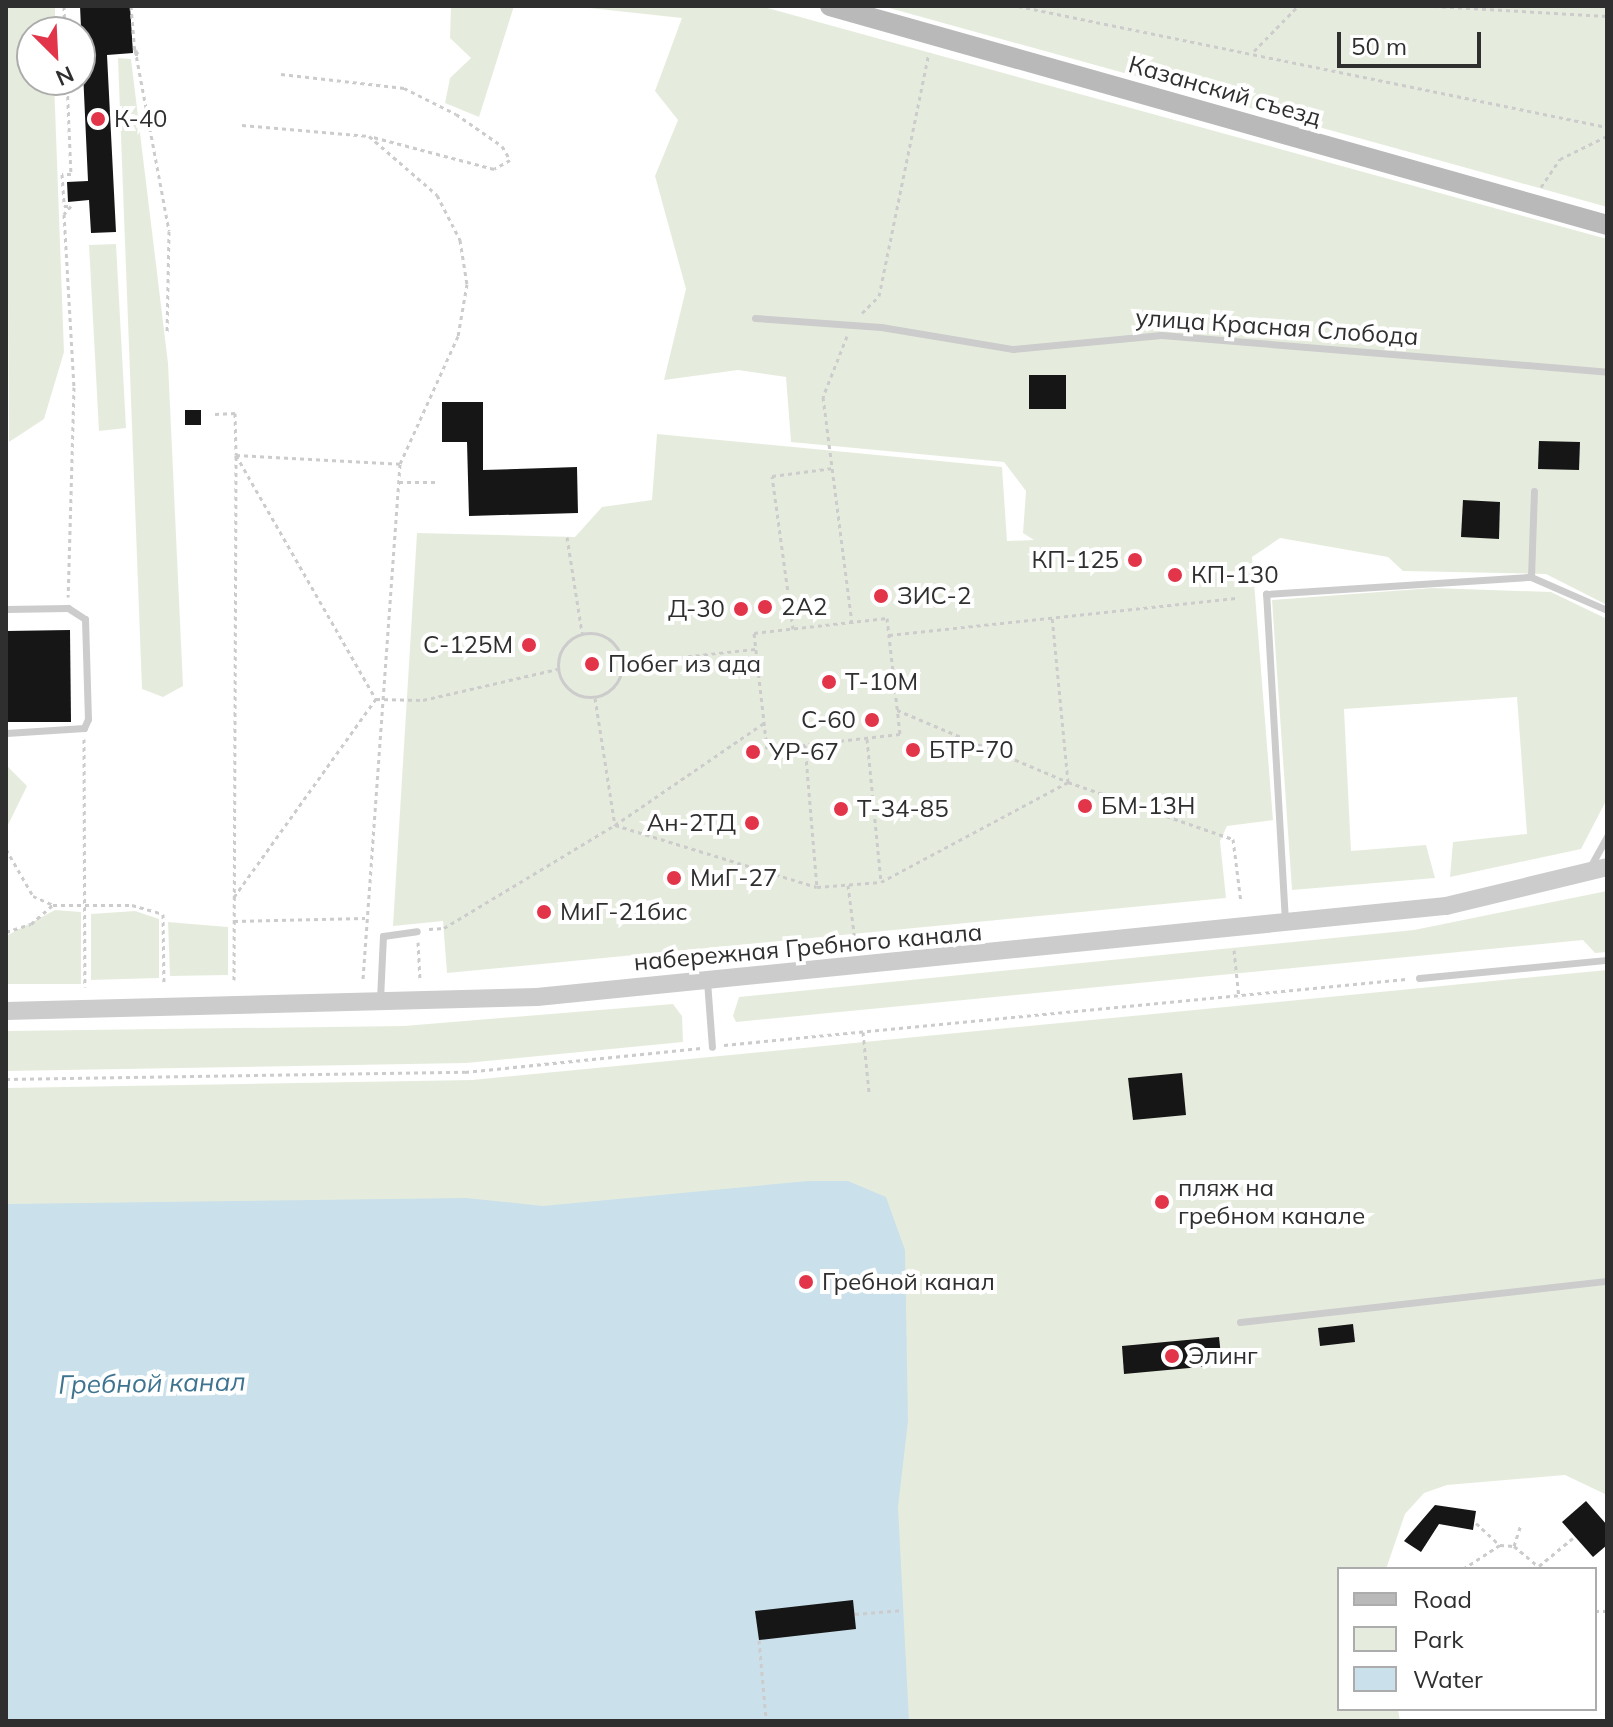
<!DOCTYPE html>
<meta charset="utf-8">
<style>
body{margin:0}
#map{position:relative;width:1613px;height:1727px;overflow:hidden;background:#fff;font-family:Mulish,sans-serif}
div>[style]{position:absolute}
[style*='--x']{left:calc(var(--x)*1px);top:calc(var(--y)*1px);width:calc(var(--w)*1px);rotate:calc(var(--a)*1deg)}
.green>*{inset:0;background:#e6ecdd}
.water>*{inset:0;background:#cae0eb}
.building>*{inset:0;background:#161616}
.path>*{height:3px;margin-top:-1.5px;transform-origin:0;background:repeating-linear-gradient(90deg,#ccc 0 4px,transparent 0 8px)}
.path>.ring{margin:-1.5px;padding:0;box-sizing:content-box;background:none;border:3px solid #ccc;border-radius:50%}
.service>*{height:7px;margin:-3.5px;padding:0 3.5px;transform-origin:3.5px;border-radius:3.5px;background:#ccc}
.tertiary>*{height:18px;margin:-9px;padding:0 9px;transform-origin:9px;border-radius:9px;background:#ccc}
.secondary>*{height:20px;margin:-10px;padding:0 10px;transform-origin:10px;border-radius:10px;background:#b9b9b9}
.dots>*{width:22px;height:22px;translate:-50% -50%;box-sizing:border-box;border:4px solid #fff;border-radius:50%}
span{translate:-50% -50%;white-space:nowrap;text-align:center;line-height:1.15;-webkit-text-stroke:8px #fff;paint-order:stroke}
.street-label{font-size:24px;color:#2f2f2f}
.poi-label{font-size:24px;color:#2f2f2f}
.left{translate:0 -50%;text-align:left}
.right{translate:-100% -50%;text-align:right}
.water-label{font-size:26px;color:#3e7490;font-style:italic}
.frame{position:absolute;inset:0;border:8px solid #2f2f2f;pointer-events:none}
.legend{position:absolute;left:1337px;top:1567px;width:260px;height:144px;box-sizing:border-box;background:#fff;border:2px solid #acacac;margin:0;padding:10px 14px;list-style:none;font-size:24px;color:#2f2f2f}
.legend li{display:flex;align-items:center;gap:16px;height:40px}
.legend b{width:40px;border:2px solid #acacac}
.north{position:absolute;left:16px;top:16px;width:80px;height:80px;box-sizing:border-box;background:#fff;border:2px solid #acacac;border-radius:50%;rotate:156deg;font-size:22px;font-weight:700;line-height:32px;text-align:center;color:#2f2f2f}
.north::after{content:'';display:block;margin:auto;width:28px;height:36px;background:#e23549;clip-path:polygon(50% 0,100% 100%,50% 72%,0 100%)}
.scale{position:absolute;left:1337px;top:32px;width:144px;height:36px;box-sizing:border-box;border:4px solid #2f2f2f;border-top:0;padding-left:10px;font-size:24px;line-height:28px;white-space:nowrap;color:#2f2f2f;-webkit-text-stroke:6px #fff;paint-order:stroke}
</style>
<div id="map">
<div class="green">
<i style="clip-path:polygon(6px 6px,55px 6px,55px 32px,32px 32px,32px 80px,54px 80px,64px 352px,44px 419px,9px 442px)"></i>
<i style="clip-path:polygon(451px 6px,514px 6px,479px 117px,445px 103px,450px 78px,471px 58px,450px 38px)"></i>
<i style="clip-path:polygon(571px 6px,760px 6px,1607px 239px,1607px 605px,1546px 574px,1403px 571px,1388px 557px,1280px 538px,1252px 557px,1273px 820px,1227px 826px,1220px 841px,1226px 898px,447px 973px,443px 921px,393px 926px,417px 533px,575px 537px,602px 507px,652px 500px,657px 434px,1002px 467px,1007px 541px,1034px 540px,1023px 533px,1026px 491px,1004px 462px,791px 442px,786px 377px,738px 370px,664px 380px,686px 289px,655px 176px,678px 120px,655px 91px,682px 18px)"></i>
<i style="clip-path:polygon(882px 6px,1607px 6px,1607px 207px,1503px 178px)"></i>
<i style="clip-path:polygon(118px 58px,131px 59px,168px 363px,183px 686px,163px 697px,142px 689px)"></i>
<i style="clip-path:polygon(116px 244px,126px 428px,99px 431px,89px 245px)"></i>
<i style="clip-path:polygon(1433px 588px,1551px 592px,1607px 619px,1607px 799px,1581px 849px,1450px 877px,1453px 842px,1527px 834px,1517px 697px,1344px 709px,1351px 851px,1426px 845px,1435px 878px,1292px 890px,1272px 600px)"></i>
<i style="clip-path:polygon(6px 765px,27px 786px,6px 829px)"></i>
<i style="clip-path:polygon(1607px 891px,1607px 952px,1595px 953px,1583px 940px,736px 1022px,733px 1016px,739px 997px,1414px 930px)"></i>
<i style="clip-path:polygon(55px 910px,81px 912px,81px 984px,6px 984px,6px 936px)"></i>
<i style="clip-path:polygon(135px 911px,159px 919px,159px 978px,91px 980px,91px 914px)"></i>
<i style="clip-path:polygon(168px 922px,228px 927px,228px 975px,170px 976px)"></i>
<i style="clip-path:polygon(1607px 970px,1607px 1495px,1565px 1475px,1447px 1485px,1424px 1493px,1405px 1514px,1386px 1569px,1339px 1569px,1339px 1709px,1398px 1709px,1400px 1721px,6px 1721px,6px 1088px,472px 1080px)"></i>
<i style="clip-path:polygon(673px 1004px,682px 1016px,683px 1042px,466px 1063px,6px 1071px,6px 1031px,404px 1026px)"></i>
</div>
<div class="water">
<i style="clip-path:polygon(808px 1181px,848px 1181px,886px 1197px,905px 1250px,908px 1421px,898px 1507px,909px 1721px,6px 1721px,6px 1204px,466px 1198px,543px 1206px)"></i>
</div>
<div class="building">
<i style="clip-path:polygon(80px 6px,130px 6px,133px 53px,107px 55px,116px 232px,91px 233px,89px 200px,68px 202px,67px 182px,88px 181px)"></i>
<i style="clip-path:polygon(1029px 375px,1066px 375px,1066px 409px,1029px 409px)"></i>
<i style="clip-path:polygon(442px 402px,483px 402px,483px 470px,577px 467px,578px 513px,469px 516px,467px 442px,442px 442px)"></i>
<i style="clip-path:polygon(185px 410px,201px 410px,201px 425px,185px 425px)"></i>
<i style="clip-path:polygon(1539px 441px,1580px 442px,1579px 470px,1538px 469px)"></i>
<i style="clip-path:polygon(1463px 500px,1500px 502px,1499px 539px,1461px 537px)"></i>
<i style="clip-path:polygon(70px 630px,71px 722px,6px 722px,6px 631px)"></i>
<i style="clip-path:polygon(1182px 1073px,1186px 1115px,1133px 1120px,1128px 1078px)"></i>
<i style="clip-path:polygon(1353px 1324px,1355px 1342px,1320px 1346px,1318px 1328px)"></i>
<i style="clip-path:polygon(1219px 1337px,1222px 1365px,1124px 1374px,1122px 1346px)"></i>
<i style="clip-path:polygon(1586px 1501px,1607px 1525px,1607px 1545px,1593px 1557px,1562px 1522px)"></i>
<i style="clip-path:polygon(1435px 1505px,1476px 1511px,1473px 1530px,1439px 1524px,1421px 1552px,1404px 1541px)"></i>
<i style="clip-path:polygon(853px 1600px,856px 1629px,759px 1640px,755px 1611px)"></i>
</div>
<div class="path">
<i style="--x:64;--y:6;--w:26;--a:88"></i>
<i style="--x:131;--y:6;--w:48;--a:85.2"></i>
<i style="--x:135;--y:54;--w:3;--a:0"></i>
<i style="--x:138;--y:54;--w:6;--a:-121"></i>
<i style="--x:1018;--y:6;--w:601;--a:11.61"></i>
<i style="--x:1434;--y:6;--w:173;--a:3.3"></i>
<i style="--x:135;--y:49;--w:185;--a:79.4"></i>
<i style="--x:169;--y:231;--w:101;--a:91.1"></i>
<i style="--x:1254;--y:51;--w:63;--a:-45.6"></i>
<i style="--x:281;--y:74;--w:124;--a:6.5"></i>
<i style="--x:404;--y:88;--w:58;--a:26.6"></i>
<i style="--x:456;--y:114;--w:56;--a:34.8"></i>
<i style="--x:502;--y:146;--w:16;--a:60"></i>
<i style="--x:510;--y:160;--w:18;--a:151"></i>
<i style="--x:494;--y:169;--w:125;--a:-165.2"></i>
<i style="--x:67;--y:80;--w:94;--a:87.6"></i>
<i style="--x:71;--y:174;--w:9;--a:180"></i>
<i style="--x:62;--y:174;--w:32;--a:86"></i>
<i style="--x:64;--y:206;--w:7;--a:0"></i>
<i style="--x:71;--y:206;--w:11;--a:131"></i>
<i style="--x:64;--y:214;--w:173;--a:86.7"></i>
<i style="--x:74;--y:387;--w:210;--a:91.6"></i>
<i style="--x:242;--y:125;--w:127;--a:5"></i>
<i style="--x:369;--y:136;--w:90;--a:40.9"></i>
<i style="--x:437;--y:195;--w:51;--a:62.9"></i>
<i style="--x:460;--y:240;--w:45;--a:81"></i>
<i style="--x:467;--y:284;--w:53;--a:99.8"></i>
<i style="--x:458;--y:336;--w:141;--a:114.4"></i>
<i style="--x:1541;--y:187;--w:34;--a:-56"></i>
<i style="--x:1560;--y:159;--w:52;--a:-26.1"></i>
<i style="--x:862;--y:313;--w:24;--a:-45"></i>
<i style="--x:879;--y:296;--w:248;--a:-78.4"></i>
<i style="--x:847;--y:336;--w:66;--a:111.5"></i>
<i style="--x:823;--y:397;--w:227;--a:82.7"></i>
<i style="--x:215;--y:414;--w:20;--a:-3"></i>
<i style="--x:235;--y:413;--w:42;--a:88.6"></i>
<i style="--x:236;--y:455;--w:281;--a:60.2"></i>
<i style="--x:376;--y:699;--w:47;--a:1.2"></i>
<i style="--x:423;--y:700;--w:138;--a:-13"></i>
<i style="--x:399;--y:482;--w:40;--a:0"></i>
<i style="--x:567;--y:537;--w:97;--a:81.1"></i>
<i style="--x:887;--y:618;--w:117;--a:83.6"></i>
<i style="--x:900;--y:734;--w:134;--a:173.6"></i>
<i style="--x:767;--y:749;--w:117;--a:-96.4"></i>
<i style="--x:754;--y:633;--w:134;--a:-6.4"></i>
<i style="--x:793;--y:629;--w:154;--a:-97.8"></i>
<i style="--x:772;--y:476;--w:62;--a:-7.5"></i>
<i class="ring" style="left:558px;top:633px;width:61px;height:61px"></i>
<i style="--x:889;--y:635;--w:349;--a:-6.1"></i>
<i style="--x:624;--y:663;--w:133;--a:-6.1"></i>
<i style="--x:595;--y:698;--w:129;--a:81.1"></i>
<i style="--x:615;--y:825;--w:211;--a:17.1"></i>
<i style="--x:817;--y:887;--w:64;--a:-4.5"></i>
<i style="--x:881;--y:882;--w:212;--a:-28.1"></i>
<i style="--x:1068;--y:782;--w:167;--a:-95.5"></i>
<i style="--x:897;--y:710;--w:186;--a:22.8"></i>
<i style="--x:1068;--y:782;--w:175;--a:19.1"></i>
<i style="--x:1233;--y:839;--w:64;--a:82.8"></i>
<i style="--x:84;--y:739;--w:248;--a:89.8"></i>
<i style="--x:867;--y:739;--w:144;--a:84.4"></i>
<i style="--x:805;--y:745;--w:143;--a:85.2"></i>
<i style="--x:6;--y:849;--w:54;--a:60.1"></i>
<i style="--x:33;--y:896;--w:22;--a:24"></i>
<i style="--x:53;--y:905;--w:79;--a:0"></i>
<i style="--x:132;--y:905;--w:32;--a:16"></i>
<i style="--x:163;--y:914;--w:68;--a:89.2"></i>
<i style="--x:848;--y:885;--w:56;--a:82.9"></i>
<i style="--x:234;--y:897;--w:244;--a:-54.4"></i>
<i style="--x:234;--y:921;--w:131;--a:-1.3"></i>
<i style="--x:429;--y:929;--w:15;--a:-4"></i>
<i style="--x:444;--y:928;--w:200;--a:-31.1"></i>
<i style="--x:615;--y:825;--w:181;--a:-34.4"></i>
<i style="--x:6;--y:932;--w:26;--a:-18"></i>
<i style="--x:31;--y:924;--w:29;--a:-41"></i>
<i style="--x:418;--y:942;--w:36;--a:87"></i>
<i style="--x:1234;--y:950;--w:48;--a:84.1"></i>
<i style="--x:234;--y:980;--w:525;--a:-89.78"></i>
<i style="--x:236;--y:455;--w:164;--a:3.1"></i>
<i style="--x:400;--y:464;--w:516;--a:94.11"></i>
<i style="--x:863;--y:1032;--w:60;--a:84.3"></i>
<i style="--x:724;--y:1045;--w:685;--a:-5.53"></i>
<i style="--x:6;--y:1079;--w:459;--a:-0.9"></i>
<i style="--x:465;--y:1072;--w:237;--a:-5.8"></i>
<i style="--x:1476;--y:1523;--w:33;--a:43"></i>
<i style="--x:1514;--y:1546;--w:22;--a:-72"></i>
<i style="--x:1539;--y:1566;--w:44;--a:-39.5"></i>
<i style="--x:1463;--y:1569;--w:44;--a:-33"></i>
<i style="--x:1500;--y:1545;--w:14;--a:4"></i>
<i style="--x:1514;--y:1546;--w:35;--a:40"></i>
<i style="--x:1595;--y:1611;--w:12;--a:0"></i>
<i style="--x:855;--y:1614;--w:48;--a:-4.8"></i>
<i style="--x:759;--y:1640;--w:79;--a:84.9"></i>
</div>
<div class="service">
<i style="--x:755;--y:318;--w:126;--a:4.1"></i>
<i style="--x:881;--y:327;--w:134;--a:9.5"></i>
<i style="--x:1013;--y:349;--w:149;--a:-5.4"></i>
<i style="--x:1161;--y:335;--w:448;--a:4.7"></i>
<i style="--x:1534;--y:491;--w:86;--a:92"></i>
<i style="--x:1531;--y:577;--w:83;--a:23.5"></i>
<i style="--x:6;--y:609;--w:62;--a:-0.9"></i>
<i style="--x:68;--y:608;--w:20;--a:33"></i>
<i style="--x:85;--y:619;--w:100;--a:88.3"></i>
<i style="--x:88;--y:719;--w:10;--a:114"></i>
<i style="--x:84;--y:728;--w:78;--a:176.3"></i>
<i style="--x:1589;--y:869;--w:38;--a:-61"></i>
<i style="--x:1285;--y:921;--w:328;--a:-93.3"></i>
<i style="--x:1266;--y:594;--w:266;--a:-3.7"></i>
<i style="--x:1419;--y:978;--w:189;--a:-5.5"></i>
<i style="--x:707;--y:981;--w:66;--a:85.7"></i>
<i style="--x:380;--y:999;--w:63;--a:-87.3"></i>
<i style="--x:383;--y:936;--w:34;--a:-8"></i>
<i style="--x:1240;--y:1322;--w:369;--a:-6.4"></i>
</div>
<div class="tertiary">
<i style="--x:6;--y:1011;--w:531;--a:-1.51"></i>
<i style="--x:537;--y:997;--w:914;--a:-5.72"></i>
<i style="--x:1446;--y:906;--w:166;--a:-13.6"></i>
</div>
<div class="secondary">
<i style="--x:830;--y:6;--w:807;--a:15.74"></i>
</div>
<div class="dots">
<i style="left:98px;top:119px;background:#e23549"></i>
<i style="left:1135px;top:560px;background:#e23549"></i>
<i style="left:1175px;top:575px;background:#e23549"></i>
<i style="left:881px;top:596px;background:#e23549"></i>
<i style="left:765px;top:607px;background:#e23549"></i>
<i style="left:741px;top:609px;background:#e23549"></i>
<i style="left:529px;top:645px;background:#e23549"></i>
<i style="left:592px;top:664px;background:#e23549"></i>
<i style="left:829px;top:682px;background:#e23549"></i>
<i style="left:872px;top:720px;background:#e23549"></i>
<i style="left:913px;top:750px;background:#e23549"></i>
<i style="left:753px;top:752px;background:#e23549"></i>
<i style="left:1085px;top:806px;background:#e23549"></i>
<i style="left:841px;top:809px;background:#e23549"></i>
<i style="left:752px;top:823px;background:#e23549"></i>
<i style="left:674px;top:878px;background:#e23549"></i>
<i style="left:544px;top:912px;background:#e23549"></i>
<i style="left:1162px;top:1202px;background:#e23549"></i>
<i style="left:806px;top:1282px;background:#e23549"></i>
<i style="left:1172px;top:1356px;background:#e23549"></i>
</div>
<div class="street-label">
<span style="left:1225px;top:91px;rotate:16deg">Казанский съезд</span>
<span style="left:1277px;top:327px;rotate:4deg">улица Красная Слобода</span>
<span style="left:808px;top:947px;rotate:-5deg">набережная Гребного канала</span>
</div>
<div class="poi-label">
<span class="left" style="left:114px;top:119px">К-40</span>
<span class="right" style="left:1119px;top:560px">КП-125</span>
<span class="left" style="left:1191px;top:575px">КП-130</span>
<span class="left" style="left:897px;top:596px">ЗИС-2</span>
<span class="left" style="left:781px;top:607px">2А2</span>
<span class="right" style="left:725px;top:609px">Д-30</span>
<span class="right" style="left:513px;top:645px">С-125М</span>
<span class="left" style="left:608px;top:664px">Побег из ада</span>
<span class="left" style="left:845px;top:682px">Т-10М</span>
<span class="right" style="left:856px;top:720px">С-60</span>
<span class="left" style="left:929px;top:750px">БТР-70</span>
<span class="left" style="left:769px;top:752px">УР-67</span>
<span class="left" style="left:1101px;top:806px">БМ-13Н</span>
<span class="left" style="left:857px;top:809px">T-34-85</span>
<span class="right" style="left:736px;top:823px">Ан-2ТД</span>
<span class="left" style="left:690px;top:878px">МиГ-27</span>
<span class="left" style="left:560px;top:912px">МиГ-21бис</span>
<span class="left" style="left:1178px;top:1202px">пляж на<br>гребном канале</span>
<span class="left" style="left:822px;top:1282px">Гребной канал</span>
<span class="left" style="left:1188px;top:1356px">Элинг</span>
</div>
<div class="water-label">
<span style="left:152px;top:1383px;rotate:-1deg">Гребной канал</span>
</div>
<div class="frame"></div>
<ul class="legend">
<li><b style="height:10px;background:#b9b9b9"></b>Road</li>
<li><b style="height:22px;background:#e6ecdd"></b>Park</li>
<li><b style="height:22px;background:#cae0eb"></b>Water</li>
</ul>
<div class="north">N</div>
<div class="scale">50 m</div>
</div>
